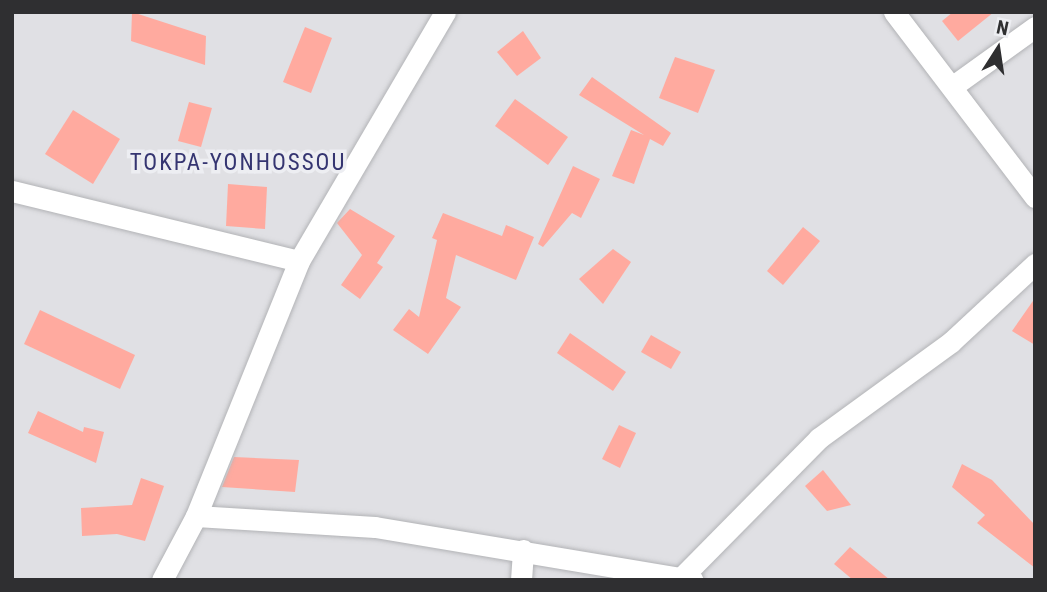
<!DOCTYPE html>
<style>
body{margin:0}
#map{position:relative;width:1047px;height:592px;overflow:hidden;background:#e0e0e4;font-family:"Roboto Condensed",sans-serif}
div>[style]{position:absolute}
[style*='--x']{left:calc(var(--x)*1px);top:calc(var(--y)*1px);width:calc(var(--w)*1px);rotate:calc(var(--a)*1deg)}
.building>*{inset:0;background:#ffaa9f}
.roads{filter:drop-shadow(0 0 2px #b2b3b6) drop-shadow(0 0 2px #b2b3b6)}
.street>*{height:21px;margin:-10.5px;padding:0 10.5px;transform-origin:10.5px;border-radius:10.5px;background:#fff}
span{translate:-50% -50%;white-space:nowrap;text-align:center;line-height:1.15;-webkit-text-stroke:7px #edeef2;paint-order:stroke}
.quarter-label{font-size:23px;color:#353571;letter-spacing:2px}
.frame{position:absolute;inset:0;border:14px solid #2f2f31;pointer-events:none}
.north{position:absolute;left:963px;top:14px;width:70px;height:70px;-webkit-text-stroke:5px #edeef2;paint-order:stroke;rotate:12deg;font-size:19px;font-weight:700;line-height:28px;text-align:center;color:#2f2f31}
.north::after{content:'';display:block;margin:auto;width:24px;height:32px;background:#2f2f31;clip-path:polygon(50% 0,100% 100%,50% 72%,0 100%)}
</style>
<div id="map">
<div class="building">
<i style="clip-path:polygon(132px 12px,206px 36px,205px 65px,131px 41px)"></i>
<i style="clip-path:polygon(953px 12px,994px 12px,958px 41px,942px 21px)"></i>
<i style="clip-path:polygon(305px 27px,332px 38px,311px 93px,283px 82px)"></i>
<i style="clip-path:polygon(523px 31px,541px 58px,517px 76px,497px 52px)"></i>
<i style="clip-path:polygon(675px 57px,715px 70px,698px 113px,659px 98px)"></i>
<i style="clip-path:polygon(592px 77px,671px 133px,663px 146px,650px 139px,634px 184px,612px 176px,631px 130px,644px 135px,579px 95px)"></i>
<i style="clip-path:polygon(515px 99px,568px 137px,548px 165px,495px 126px)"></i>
<i style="clip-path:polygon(189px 102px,212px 108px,201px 147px,178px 141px)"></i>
<i style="clip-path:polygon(73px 110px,120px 139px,93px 184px,45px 154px)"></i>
<i style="clip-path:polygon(573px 166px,600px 179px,581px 218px,572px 213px,543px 247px,538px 244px)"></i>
<i style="clip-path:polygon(228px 184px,267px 187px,265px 229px,226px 226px)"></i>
<i style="clip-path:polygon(350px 209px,395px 236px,377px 263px,383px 267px,360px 299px,341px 285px,362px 255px,337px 223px)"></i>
<i style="clip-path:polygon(443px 213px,502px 236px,506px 225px,534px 237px,516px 280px,456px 255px,446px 298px,461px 307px,428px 354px,393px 330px,409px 309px,419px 317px,437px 240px,432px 238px)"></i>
<i style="clip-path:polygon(803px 227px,820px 241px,783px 285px,767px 271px)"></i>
<i style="clip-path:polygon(613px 249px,631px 262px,603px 304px,579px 279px)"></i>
<i style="clip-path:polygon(1035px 298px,1035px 345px,1012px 331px)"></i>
<i style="clip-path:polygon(40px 310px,135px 355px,120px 389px,24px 344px)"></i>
<i style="clip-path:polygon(570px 333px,626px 372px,613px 391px,557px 353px)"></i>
<i style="clip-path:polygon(651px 335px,681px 352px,671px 369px,641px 352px)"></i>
<i style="clip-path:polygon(38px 411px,83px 432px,84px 427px,104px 432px,96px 463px,28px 433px)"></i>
<i style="clip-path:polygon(619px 425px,636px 433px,620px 468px,602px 459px)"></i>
<i style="clip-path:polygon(234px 457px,299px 460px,295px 492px,222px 487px)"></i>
<i style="clip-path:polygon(962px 464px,992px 480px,1035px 525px,1035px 568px,977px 523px,985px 515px,952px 487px)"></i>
<i style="clip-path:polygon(823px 470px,851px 505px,827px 511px,805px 486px)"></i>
<i style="clip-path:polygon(141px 478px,164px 486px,145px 541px,117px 534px,82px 536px,81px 508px,132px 505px)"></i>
<i style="clip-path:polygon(850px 547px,890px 580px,853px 580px,834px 564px)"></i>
</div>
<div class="roads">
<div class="street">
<i style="--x:894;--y:12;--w:233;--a:52.7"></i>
<i style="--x:953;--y:86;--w:101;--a:-35.7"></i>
<i style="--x:12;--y:191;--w:295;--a:13.7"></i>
<i style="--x:196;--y:516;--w:179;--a:3.5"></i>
<i style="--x:375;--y:527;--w:322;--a:9.5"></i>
<i style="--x:684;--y:575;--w:192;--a:-45.4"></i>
<i style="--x:819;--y:438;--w:163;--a:-36"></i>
<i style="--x:951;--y:342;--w:115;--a:-42.9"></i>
<i style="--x:162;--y:580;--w:72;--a:-62"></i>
<i style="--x:196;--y:516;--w:275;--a:-68"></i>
<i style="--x:299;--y:261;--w:289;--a:-59.6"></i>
<i style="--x:521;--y:580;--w:30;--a:-86"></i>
</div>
</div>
<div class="quarter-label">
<span style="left:238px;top:163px">TOKPA-YONHOSSOU</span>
</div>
<div class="frame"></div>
<div class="north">N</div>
</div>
